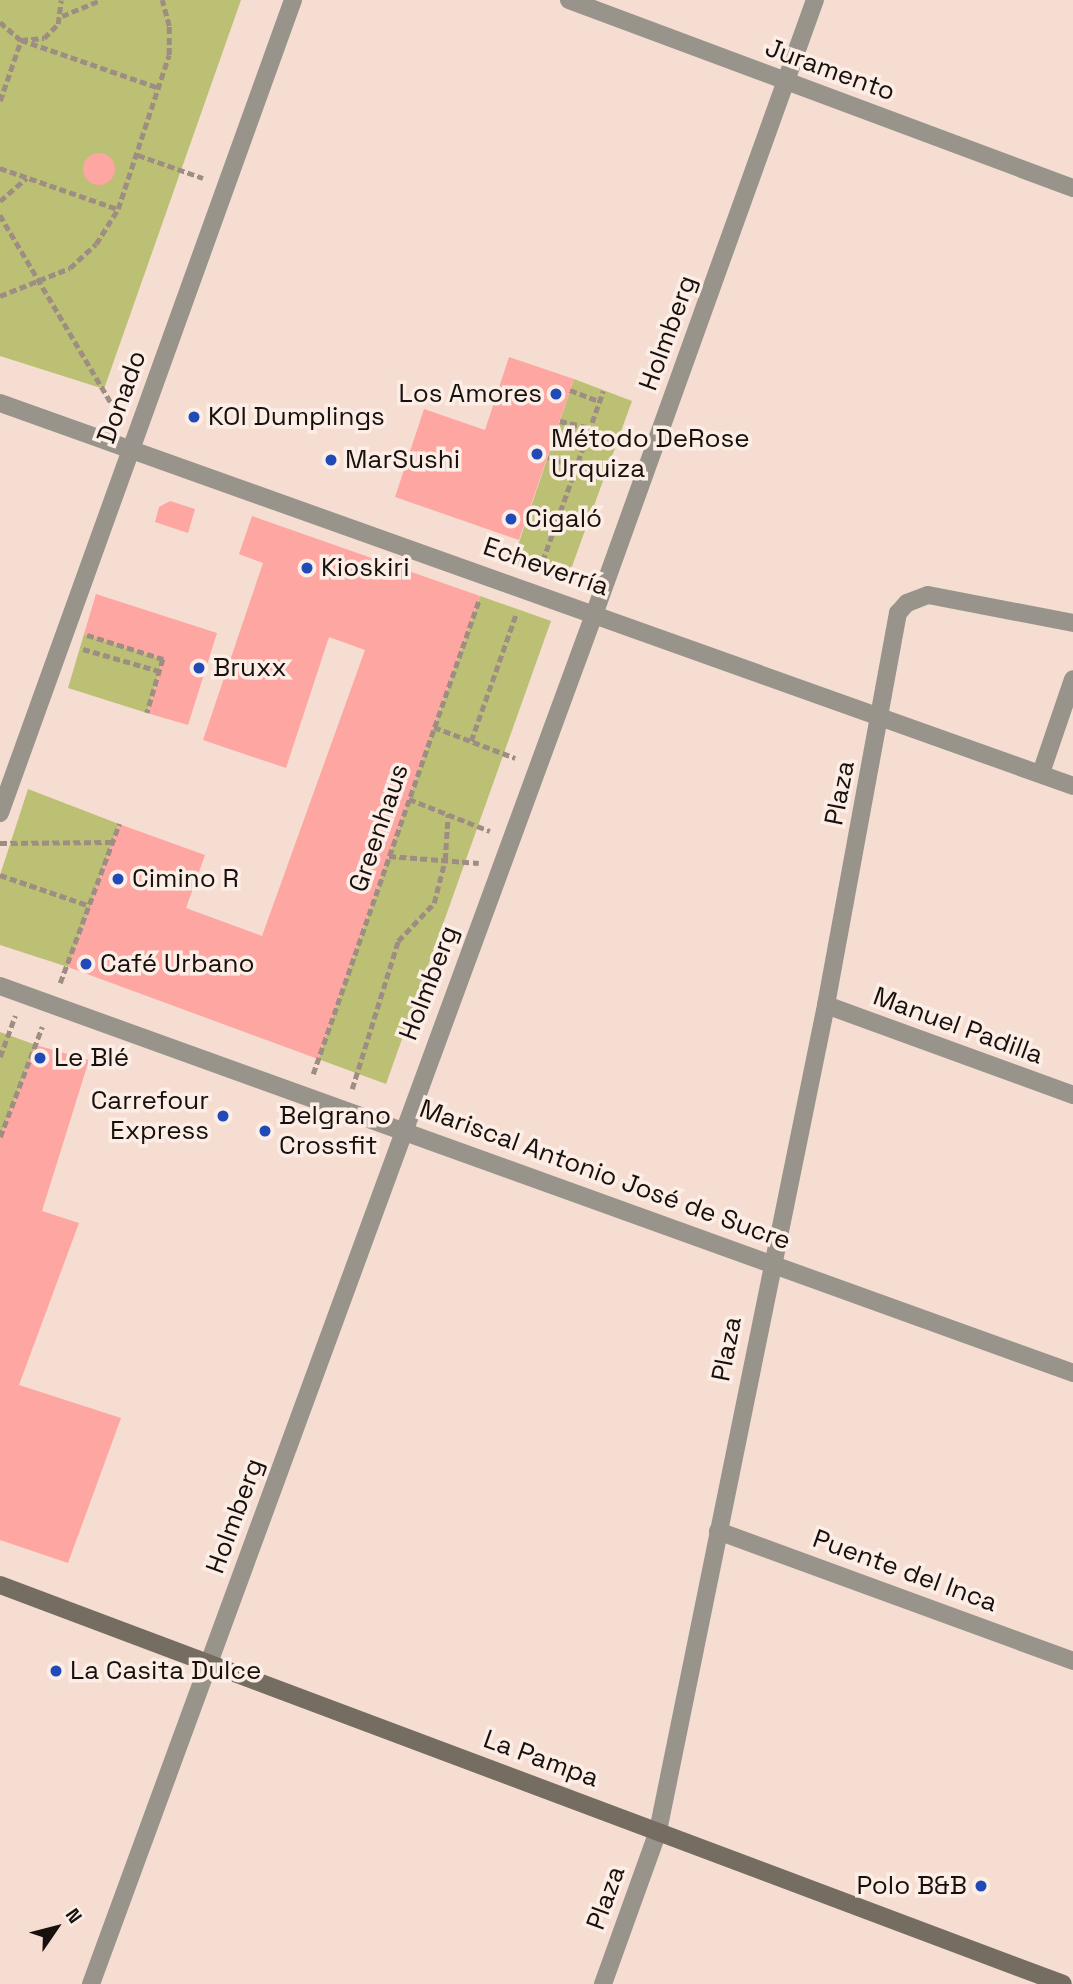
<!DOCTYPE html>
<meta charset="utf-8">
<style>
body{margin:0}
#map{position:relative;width:1073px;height:1984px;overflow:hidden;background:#f5ded1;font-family:"Space Grotesk",sans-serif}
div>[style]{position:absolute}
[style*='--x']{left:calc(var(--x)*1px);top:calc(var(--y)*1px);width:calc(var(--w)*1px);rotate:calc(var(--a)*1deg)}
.green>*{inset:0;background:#bcc075}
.building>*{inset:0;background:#fda6a2}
.round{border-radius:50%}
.path>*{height:4.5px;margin-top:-2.25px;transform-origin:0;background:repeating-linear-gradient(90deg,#9e8d83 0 7px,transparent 0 10.5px)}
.street>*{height:18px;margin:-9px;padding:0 9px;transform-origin:9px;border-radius:9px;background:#99948b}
.secondary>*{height:18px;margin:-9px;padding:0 9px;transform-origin:9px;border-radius:9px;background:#756d61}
.dots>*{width:19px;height:19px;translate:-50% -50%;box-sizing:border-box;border:4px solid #fceee6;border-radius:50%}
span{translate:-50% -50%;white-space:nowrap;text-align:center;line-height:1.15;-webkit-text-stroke:7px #fceee6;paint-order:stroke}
.street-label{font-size:26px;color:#18100c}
.poi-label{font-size:26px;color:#18100c}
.right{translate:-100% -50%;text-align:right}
.left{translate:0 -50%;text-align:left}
.north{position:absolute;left:21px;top:1893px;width:70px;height:70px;-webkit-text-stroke:5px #fceee6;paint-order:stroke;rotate:55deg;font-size:19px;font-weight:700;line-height:28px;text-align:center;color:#18100c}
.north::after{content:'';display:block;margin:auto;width:24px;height:32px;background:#18100c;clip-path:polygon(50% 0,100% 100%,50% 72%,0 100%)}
</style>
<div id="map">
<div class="green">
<i style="clip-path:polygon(0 0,241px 0,104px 389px,0 356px)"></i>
<i style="clip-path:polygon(574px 379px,632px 401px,566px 583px,512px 563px)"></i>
<i style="clip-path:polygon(480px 596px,551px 621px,386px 1084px,318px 1059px)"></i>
<i style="clip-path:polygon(84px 634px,163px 659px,147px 713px,68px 688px)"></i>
<i style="clip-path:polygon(28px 789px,119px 824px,68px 967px,0 945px,0 875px)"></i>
<i style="clip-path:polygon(0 1032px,36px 1045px,0 1137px)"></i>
</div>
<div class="building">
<i class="round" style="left:83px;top:153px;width:32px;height:32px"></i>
<i style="clip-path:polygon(509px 357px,574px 379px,519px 540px,395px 497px,424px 409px,485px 430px)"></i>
<i style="clip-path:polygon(170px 501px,195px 509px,188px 533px,155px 522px,159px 507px)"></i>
<i style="clip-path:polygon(252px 516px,480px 596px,318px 1059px,68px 967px,119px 824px,205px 855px,186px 908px,262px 936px,365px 650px,329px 637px,286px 768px,203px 740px,263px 563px,239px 554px)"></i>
<i style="clip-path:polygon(96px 594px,217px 633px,188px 725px,147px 713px,163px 659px,84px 634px)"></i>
<i style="clip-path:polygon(36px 1045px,89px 1060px,42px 1211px,79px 1223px,19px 1385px,121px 1418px,68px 1563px,0 1540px,0 1137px)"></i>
</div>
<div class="path">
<i style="--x:62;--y:16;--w:42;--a:-22.3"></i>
<i style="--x:0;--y:22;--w:28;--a:41"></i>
<i style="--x:21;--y:40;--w:23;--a:-5"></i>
<i style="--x:44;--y:38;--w:20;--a:-45"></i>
<i style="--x:58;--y:24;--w:24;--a:-83"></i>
<i style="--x:21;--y:40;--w:147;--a:19.1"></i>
<i style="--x:0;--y:101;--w:65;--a:-71"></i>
<i style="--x:138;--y:155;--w:69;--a:19.5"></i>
<i style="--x:0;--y:168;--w:125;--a:19.2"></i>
<i style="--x:0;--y:201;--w:35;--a:-41"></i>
<i style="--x:0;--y:215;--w:234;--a:59.4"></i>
<i style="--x:0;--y:296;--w:75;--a:-21.8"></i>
<i style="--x:70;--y:268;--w:35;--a:-43"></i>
<i style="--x:96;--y:244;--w:41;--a:-57.8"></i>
<i style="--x:118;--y:209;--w:162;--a:-71.7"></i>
<i style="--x:169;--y:55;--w:29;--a:-90"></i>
<i style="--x:169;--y:26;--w:27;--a:-105"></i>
<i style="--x:570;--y:390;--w:31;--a:21"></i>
<i style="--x:560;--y:421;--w:31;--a:13"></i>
<i style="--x:548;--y:457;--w:60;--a:20.6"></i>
<i style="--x:539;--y:571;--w:191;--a:-70.4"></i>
<i style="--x:87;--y:635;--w:80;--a:17.5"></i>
<i style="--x:163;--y:659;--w:56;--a:106.5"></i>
<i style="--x:83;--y:649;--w:79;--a:16.1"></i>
<i style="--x:434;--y:727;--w:87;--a:20.9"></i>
<i style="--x:471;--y:741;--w:135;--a:-70.5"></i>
<i style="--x:409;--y:799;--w:87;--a:21.6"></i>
<i style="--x:0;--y:843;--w:113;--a:-0.5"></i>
<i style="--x:389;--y:856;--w:90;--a:4.4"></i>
<i style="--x:0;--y:875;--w:95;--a:19"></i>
<i style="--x:60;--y:983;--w:170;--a:-69.6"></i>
<i style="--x:0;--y:1057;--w:44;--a:-69.9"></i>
<i style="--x:313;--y:1074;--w:502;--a:-70.7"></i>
<i style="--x:352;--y:1089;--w:155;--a:-72.7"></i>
<i style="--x:398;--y:941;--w:52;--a:-46.5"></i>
<i style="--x:434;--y:903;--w:44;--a:-75.7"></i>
<i style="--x:445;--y:860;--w:46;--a:-86.3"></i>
<i style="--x:0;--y:1137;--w:118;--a:-69.1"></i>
</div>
<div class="street">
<i style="--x:569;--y:0;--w:538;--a:20.46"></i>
<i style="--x:0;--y:403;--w:1139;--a:19.64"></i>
<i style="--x:1041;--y:773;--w:99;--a:-71.2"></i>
<i style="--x:0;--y:813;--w:864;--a:-70.18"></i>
<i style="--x:0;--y:986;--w:1141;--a:19.83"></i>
<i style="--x:826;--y:1005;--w:263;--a:20"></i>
<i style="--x:718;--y:1531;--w:378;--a:20.1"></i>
<i style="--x:91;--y:1984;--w:1462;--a:-69.83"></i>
<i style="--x:595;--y:612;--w:650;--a:-70.23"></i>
<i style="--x:603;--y:1984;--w:163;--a:-70.2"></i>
<i style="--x:658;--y:1831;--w:843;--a:-78.5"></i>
<i style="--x:826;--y:1005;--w:399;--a:-79.6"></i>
<i style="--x:898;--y:613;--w:13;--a:-48"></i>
<i style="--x:907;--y:603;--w:22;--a:-21"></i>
<i style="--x:928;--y:595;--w:148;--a:10.9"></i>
</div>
<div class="secondary">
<i style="--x:0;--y:1585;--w:1135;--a:20.57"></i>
</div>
<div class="dots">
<i style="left:556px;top:394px;background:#204ab8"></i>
<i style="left:194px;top:417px;background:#204ab8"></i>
<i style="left:537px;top:454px;background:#204ab8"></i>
<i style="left:331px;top:460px;background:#204ab8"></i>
<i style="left:511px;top:519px;background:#204ab8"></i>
<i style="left:307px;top:568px;background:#204ab8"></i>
<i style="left:199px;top:668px;background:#204ab8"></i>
<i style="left:118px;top:879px;background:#204ab8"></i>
<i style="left:86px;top:964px;background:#204ab8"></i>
<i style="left:40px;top:1058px;background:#204ab8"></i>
<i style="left:223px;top:1116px;background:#204ab8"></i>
<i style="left:265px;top:1131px;background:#204ab8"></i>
<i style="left:56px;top:1671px;background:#204ab8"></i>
<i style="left:981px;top:1886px;background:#204ab8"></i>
</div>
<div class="street-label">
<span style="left:830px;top:70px;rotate:20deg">Juramento</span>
<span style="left:668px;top:333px;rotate:-70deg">Holmberg</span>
<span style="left:122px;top:397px;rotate:-70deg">Donado</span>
<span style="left:546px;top:567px;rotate:19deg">Echeverría</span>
<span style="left:840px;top:793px;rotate:-79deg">Plaza</span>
<span style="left:379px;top:828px;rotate:-71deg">Greenhaus</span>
<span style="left:429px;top:983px;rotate:-69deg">Holmberg</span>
<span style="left:958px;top:1026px;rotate:20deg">Manuel Padilla</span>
<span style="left:605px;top:1175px;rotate:20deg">Mariscal Antonio José de Sucre</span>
<span style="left:727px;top:1349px;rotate:-79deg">Plaza</span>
<span style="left:235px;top:1516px;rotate:-70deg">Holmberg</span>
<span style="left:905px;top:1571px;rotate:20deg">Puente del Inca</span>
<span style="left:541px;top:1759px;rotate:20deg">La Pampa</span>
<span style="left:606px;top:1898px;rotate:-70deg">Plaza</span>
</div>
<div class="poi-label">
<span class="right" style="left:542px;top:394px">Los Amores</span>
<span class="left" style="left:208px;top:417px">KOI Dumplings</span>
<span class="left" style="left:551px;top:454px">Método DeRose<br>Urquiza</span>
<span class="left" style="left:345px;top:460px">MarSushi</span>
<span class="left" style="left:525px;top:519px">Cigaló</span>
<span class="left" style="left:321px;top:568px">Kioskiri</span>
<span class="left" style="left:213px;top:668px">Bruxx</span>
<span class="left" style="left:132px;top:879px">Cimino R</span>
<span class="left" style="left:100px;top:964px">Café Urbano</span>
<span class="left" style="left:54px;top:1058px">Le Blé</span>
<span class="right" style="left:209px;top:1116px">Carrefour<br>Express</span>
<span class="left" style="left:279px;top:1131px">Belgrano<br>Crossfit</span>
<span class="left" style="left:70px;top:1671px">La Casita Dulce</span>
<span class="right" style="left:967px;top:1886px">Polo B&amp;B</span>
</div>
<div class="north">N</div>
</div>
